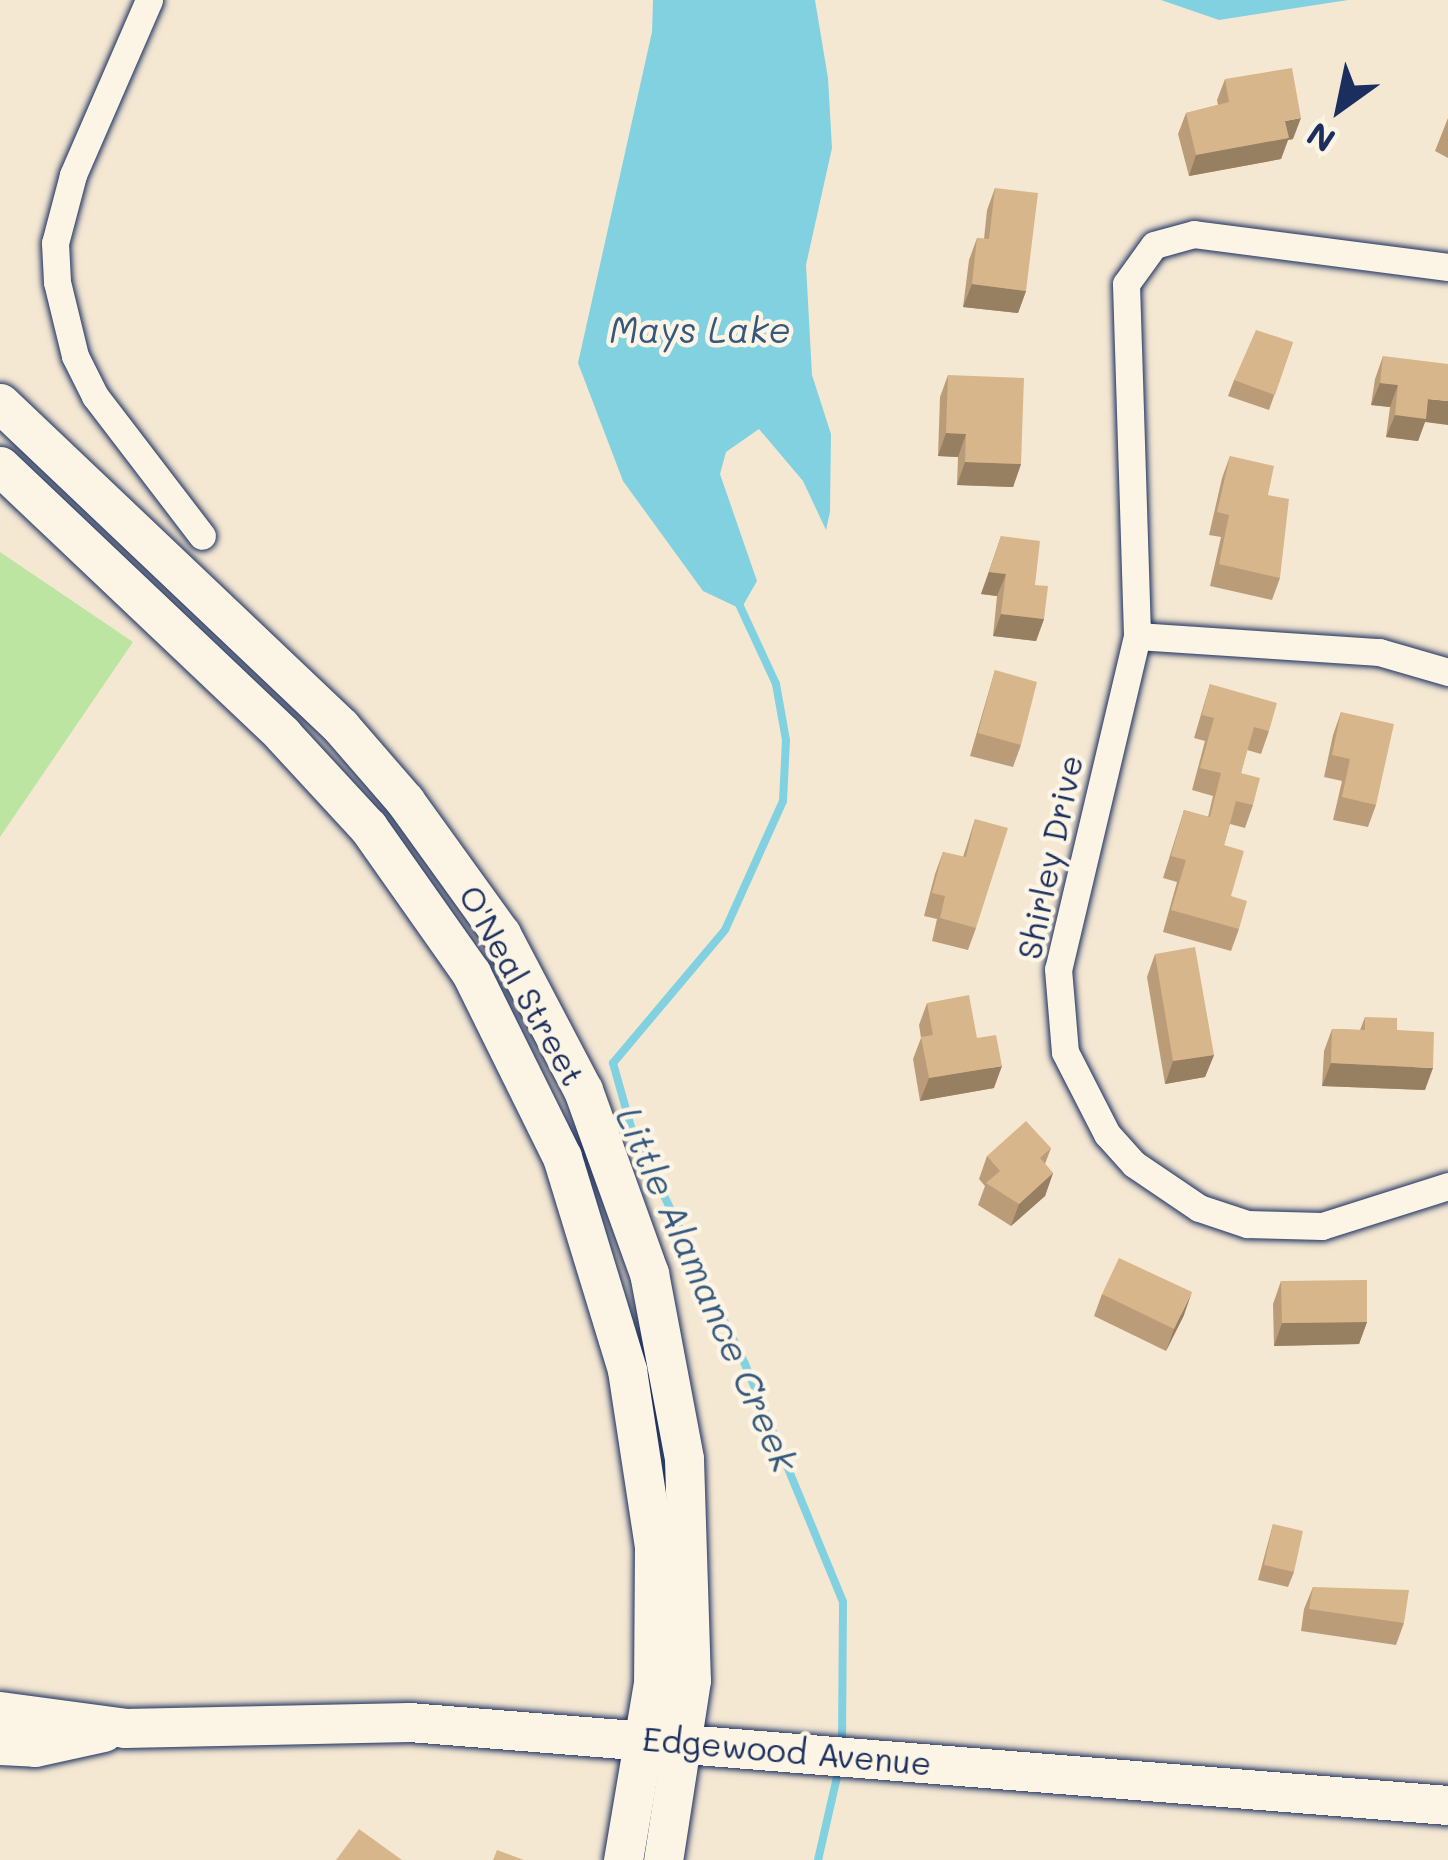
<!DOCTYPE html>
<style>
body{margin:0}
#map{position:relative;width:1448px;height:1860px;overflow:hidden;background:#f5e8d3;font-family:Mali,sans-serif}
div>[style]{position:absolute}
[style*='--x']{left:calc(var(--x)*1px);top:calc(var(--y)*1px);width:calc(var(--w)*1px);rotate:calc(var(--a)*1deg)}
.green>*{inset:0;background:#bce5a1}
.water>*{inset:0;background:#82d1e0}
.stream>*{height:8px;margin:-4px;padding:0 4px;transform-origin:4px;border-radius:4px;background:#82d1e0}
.roads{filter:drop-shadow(0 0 3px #1b2f5e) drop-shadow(0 0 3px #1b2f5e)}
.street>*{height:27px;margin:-13.5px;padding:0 13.5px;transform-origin:13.5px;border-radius:13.5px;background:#fcf5e5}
.secondary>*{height:39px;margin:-19.5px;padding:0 19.5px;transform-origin:19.5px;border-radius:19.5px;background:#fcf5e5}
.wall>*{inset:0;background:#ba9d78}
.shaded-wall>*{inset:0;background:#977f61}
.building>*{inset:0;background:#d8b68b}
span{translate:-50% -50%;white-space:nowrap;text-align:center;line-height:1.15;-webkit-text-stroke:9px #fcf5e5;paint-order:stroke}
.street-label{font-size:33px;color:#1b2f5e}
.water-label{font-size:36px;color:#35587e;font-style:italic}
.north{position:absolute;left:1280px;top:48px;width:120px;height:120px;-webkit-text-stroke:9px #fcf5e5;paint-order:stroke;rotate:213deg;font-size:33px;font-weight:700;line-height:48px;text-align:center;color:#1b2f5e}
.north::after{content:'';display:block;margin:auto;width:42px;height:54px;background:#1b2f5e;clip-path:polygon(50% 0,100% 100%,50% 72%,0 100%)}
</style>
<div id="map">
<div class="green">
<i style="clip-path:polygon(0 552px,133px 642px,0 837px)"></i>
</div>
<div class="water">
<i style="clip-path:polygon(653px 0,815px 0,828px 78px,832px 148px,806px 265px,812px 375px,831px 434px,830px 512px,826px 530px,803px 481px,759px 429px,726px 452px,720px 474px,757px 581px,741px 609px,703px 591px,623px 481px,578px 363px,652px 32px)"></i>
<i style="clip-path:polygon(1161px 0,1348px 0,1219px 20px)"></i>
</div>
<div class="stream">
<i style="--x:738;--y:602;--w:90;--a:65.1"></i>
<i style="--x:776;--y:684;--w:57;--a:79.9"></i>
<i style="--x:786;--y:740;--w:61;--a:92.8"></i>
<i style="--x:783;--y:801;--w:141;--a:114.2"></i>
<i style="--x:725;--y:930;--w:174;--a:130.1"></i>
<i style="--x:613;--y:1063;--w:66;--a:74.3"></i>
<i style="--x:631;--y:1127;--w:263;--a:64.3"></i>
<i style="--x:745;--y:1364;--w:257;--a:67.6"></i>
<i style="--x:843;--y:1602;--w:145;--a:90.4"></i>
<i style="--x:818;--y:1860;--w:94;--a:-77.1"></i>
</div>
<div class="roads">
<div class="street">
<i style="--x:149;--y:0;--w:191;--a:113.5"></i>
<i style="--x:73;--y:175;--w:70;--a:104.8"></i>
<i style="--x:55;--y:243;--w:39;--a:87"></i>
<i style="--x:57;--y:282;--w:76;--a:76.3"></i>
<i style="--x:75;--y:356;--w:45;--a:63.4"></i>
<i style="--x:95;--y:396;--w:176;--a:52.6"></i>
<i style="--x:1448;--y:267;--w:256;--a:-172.6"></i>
<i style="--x:1194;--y:234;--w:41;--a:164.6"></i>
<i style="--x:1154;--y:245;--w:48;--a:125.7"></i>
<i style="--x:1126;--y:284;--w:352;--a:88.2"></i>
<i style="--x:1137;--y:636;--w:342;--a:103.3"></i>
<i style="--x:1058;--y:969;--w:83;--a:85.2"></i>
<i style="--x:1065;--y:1052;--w:92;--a:62.9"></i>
<i style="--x:1107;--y:1134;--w:40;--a:48"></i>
<i style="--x:1134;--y:1164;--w:78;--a:34.1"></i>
<i style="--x:1199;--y:1208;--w:51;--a:18.4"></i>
<i style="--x:1247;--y:1224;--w:75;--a:1.5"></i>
<i style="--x:1322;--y:1226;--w:132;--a:-17.6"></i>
<i style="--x:1137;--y:636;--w:243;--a:3.8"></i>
<i style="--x:1379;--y:652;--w:72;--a:16.2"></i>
</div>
<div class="secondary">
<i style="--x:0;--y:403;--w:470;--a:43.5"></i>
<i style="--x:341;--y:727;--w:98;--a:49.1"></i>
<i style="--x:405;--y:801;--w:164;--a:54.2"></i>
<i style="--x:501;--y:934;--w:176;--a:62.3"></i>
<i style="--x:583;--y:1090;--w:195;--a:70.2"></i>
<i style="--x:649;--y:1273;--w:189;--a:79.3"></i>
<i style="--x:684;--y:1459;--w:221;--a:88.2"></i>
<i style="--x:691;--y:1680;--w:182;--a:98.8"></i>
<i style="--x:0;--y:466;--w:390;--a:43.5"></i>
<i style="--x:283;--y:735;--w:125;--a:47.3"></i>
<i style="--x:368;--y:827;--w:179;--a:54.8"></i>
<i style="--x:471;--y:973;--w:205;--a:63.7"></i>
<i style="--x:562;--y:1157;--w:223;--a:73"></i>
<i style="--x:627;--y:1370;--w:179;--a:81.3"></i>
<i style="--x:654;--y:1547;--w:136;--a:90.4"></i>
<i style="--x:653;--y:1683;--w:180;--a:99.6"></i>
<i style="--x:0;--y:1711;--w:126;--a:7.7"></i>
<i style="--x:125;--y:1728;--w:284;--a:-1.2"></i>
<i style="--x:409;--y:1722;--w:1042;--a:4.57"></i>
<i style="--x:0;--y:1745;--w:35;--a:3"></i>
<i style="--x:35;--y:1747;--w:70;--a:-12.4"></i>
</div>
</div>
<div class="wall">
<i style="clip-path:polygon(1225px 79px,1293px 139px,1288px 140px,1281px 159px,1189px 176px,1178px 134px,1186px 113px,1218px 105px,1217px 100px)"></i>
<i style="clip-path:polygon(1448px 118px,1448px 158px,1435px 151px)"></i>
<i style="clip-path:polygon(995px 188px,1026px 291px,1018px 313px,963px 307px,969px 260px,977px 238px,984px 239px,987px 210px)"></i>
<i style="clip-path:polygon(1293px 342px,1269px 410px,1228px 396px,1234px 380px)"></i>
<i style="clip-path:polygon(1383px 356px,1425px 422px,1418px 441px,1386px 437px,1390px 407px,1371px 405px,1375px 379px)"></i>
<i style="clip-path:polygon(948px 375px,1021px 464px,1013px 487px,957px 485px,958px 457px,938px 456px,940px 397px)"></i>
<i style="clip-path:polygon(1230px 456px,1268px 495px,1280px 578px,1272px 600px,1210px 586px,1221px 537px,1209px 535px,1222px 478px)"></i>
<i style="clip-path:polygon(1001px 536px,1035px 585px,1044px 619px,1036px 641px,993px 636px,997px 596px,981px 594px)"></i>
<i style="clip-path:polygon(995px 670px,1021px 745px,1013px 767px,970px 756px)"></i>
<i style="clip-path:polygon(1210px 684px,1269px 731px,1261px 754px,1247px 750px,1241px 773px,1253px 805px,1245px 828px,1230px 824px,1224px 845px,1231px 896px,1239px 929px,1231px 951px,1163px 932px,1177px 882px,1163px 878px,1184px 810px,1208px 817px,1213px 796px,1192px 790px,1205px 741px,1194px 738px)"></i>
<i style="clip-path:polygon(1341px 712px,1376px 805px,1368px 827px,1333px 820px,1342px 781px,1324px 777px,1333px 735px)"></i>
<i style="clip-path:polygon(975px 819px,976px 928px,968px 950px,932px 941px,937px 919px,924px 916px,935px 874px,943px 852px,963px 857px)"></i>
<i style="clip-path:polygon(1155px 954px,1214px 1055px,1205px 1077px,1165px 1084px,1147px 977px)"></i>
<i style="clip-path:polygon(927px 1003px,977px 1038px,994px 1088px,920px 1101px,913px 1059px,921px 1038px,919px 1025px)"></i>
<i style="clip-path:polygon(1365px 1017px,1397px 1030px,1425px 1090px,1322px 1086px,1324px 1051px,1332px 1029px,1360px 1030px)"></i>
<i style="clip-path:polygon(1051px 1148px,1045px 1164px,1053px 1173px,1045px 1196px,1011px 1226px,978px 1205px,985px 1186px,979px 1179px,987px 1156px)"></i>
<i style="clip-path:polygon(1281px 1281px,1367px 1322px,1359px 1344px,1274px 1346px,1273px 1304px)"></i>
<i style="clip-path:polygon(1102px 1294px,1184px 1315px,1166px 1351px,1094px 1316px)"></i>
<i style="clip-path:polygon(1273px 1524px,1294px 1572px,1288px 1587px,1258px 1580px)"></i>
<i style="clip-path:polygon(1313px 1587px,1404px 1623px,1396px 1645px,1301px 1631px,1304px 1609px)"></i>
</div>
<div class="shaded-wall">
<i style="clip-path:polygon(1301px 118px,1293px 139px,1288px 140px,1281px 159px,1189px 176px,1196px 155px,1285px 121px)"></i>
<i style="clip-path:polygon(972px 284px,1026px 291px,1018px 313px,963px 307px)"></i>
<i style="clip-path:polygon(1380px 383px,1398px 385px,1390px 407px,1371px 405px)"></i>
<i style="clip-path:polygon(1428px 399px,1448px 401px,1448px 425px,1425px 422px,1418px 441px,1386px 437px,1395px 415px)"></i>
<i style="clip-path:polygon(946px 433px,966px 434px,958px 457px,938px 456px)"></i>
<i style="clip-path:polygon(965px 462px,1021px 464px,1013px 487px,957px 485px)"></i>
<i style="clip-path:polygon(989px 572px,1006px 574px,997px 596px,981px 594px)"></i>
<i style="clip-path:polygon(1001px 614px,1044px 619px,1036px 641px,993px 636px)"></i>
<i style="clip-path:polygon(1214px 1055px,1205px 1077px,1165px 1084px,1173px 1061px)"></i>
<i style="clip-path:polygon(1331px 1063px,1433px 1068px,1425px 1090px,1322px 1086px)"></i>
<i style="clip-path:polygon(1002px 1066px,994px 1088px,920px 1101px,929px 1078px)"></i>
<i style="clip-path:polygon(1053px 1173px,1045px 1196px,1011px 1226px,1019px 1204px)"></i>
<i style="clip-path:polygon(1192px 1292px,1184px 1315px,1166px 1351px,1174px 1329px)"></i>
<i style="clip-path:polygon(1367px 1322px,1359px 1344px,1274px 1346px,1282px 1323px)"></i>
</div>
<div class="building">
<i style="clip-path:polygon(1292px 68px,1301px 118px,1285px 121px,1289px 138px,1196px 155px,1186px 113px,1229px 102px,1225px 79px)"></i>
<i style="clip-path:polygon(995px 188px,1038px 193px,1026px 291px,972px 284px,977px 238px,989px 239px)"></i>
<i style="clip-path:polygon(1256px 330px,1293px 342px,1275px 395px,1234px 380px)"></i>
<i style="clip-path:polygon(1383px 356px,1448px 364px,1448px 401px,1428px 399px,1426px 419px,1395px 415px,1398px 385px,1380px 383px)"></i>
<i style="clip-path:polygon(948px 375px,1024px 378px,1021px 464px,965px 462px,966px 434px,946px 433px)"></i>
<i style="clip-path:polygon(1230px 456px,1274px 466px,1268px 495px,1289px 499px,1280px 578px,1219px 564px,1229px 515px,1217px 512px)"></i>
<i style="clip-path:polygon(1001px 536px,1040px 541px,1035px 585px,1048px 586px,1044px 619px,1001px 614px,1006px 574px,989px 572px)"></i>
<i style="clip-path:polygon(995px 670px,1037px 682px,1021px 745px,978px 733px)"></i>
<i style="clip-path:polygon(1210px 684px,1277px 703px,1269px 731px,1254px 727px,1241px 773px,1260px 778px,1253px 805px,1236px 801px,1224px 845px,1244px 851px,1231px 896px,1247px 901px,1239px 929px,1171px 910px,1186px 860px,1171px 856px,1184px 810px,1210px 817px,1221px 773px,1200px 768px,1214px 718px,1202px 715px)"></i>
<i style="clip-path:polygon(1341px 712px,1394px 724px,1376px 805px,1342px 797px,1350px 759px,1332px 755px)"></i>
<i style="clip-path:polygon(975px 819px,1008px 828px,976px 928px,940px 918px,945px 896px,932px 893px,943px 852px,966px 857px)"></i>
<i style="clip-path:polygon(1195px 947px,1214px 1055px,1173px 1061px,1155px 954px)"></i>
<i style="clip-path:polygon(969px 995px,977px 1038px,996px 1035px,1002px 1066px,929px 1078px,921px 1037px,933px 1035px,927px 1003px)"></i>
<i style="clip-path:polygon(1365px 1017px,1397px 1018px,1397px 1030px,1434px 1032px,1433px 1068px,1331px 1063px,1332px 1029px,1365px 1030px)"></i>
<i style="clip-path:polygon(1026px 1121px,1051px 1148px,1040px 1158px,1053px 1173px,1019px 1204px,986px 1183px,1000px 1171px,987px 1156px)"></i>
<i style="clip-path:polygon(1119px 1258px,1192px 1292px,1174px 1329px,1102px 1294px)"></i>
<i style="clip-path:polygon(1367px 1280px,1367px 1322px,1282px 1323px,1281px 1281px)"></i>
<i style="clip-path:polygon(1273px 1524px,1303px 1531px,1294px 1572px,1264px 1565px)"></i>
<i style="clip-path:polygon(1313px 1587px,1409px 1590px,1404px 1623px,1309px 1609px)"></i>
<i style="clip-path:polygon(359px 1829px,402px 1860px,336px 1860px)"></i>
<i style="clip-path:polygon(497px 1850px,524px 1860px,493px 1860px)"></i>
</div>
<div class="street-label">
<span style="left:1049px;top:857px;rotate:-78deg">Shirley Drive</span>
<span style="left:523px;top:985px;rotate:61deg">O'Neal Street</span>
<span style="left:787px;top:1750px;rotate:5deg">Edgewood Avenue</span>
</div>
<div class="water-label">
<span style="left:700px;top:329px">Mays Lake</span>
<span style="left:708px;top:1289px;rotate:66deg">Little Alamance Creek</span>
</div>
<div class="north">N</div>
</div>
